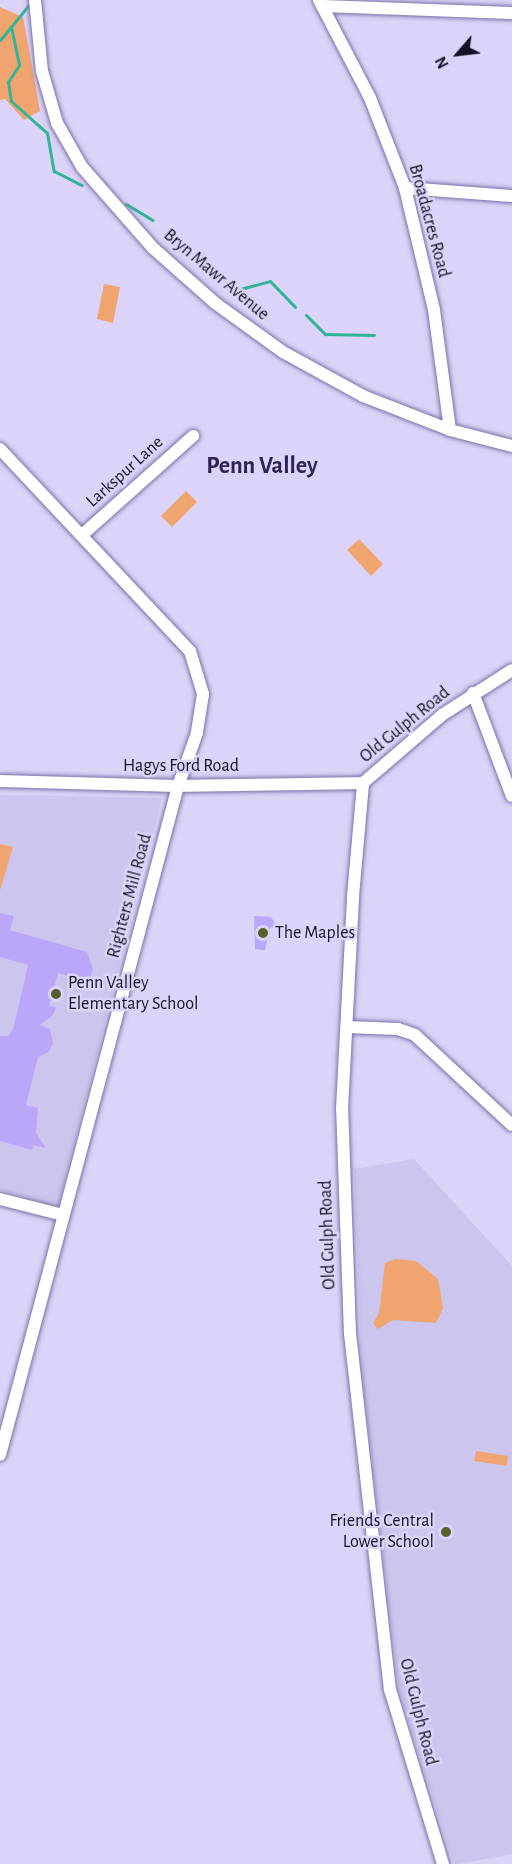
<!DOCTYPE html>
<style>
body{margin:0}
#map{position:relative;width:512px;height:1864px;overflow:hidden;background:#dbd4f8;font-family:"Alegreya Sans",sans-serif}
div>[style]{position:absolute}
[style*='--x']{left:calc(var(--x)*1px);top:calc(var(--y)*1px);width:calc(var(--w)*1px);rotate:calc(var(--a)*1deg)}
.built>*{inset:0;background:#ccc5ed}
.green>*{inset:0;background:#f0a470}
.stream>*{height:3px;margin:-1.5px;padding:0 1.5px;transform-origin:1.5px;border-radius:1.5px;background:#31b497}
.building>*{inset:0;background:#bba7fa}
.roads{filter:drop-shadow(0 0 2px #7e71a8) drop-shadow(0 0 2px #7e71a8)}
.minor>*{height:12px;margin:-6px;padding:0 6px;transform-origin:6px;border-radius:6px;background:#fff}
.dots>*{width:16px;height:16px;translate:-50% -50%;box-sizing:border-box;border:3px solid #dbd4f8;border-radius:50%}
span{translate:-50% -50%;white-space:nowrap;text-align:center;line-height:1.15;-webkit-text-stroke:5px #dbd4f8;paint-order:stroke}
.street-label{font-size:18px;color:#171127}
.poi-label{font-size:18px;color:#171127}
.left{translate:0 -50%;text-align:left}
.right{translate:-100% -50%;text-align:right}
.district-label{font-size:24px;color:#312353;font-weight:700}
.north{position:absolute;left:428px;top:24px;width:60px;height:60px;-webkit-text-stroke:4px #dbd4f8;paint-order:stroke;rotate:242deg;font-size:16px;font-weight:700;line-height:24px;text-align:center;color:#171127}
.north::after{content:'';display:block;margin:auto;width:21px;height:27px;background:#171127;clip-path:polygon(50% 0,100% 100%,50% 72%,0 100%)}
</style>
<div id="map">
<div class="built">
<i style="clip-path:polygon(0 795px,162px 798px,58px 1207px,0 1190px)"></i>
<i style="clip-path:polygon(414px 1159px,512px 1266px,512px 1854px,459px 1864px,454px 1864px,399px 1689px,362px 1374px,354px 1169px)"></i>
</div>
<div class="green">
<i style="clip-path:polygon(0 7px,23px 17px,40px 111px,24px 120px,5px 99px,0 100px)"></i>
<i style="clip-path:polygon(104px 284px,120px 287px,113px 323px,97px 319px)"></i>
<i style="clip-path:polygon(186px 491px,197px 502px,172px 527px,161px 516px)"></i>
<i style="clip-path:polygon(359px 539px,383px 564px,371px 576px,347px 550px)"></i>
<i style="clip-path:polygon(0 844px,13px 847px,0 890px)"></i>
<i style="clip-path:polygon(395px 1259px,416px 1261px,438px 1279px,443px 1308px,436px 1323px,393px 1320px,378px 1329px,373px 1323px,379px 1313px,385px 1263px)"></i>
<i style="clip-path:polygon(476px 1451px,508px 1456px,507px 1466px,474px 1461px)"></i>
</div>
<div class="stream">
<i style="--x:11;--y:27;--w:39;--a:78"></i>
<i style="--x:19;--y:65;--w:20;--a:123"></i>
<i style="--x:8;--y:82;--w:19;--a:81"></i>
<i style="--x:11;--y:101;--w:48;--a:41.6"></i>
<i style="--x:47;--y:133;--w:39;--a:80"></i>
<i style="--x:54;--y:171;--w:31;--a:27"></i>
<i style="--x:0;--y:40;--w:52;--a:-50.5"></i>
<i style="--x:126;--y:204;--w:31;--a:31"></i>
<i style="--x:229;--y:292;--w:42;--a:-15"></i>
<i style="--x:270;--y:281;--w:36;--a:46"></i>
<i style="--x:306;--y:315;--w:27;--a:45"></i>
<i style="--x:325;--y:334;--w:49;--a:1.2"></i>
</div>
<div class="building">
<i style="clip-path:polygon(0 913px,14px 916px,10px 930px,87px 952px,93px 969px,89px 982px,58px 973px,49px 1006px,56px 1007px,53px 1015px,40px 1025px,50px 1029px,53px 1043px,49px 1052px,38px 1057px,26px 1105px,38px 1108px,36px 1133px,46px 1148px,33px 1145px,32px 1150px,0 1141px,0 1036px,9px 1036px,14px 1026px,28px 965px,0 957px)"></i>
<i style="clip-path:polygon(254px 916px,271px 917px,276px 925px,270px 928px,265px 950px,255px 949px)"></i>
</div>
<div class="roads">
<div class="minor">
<i style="--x:35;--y:0;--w:71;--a:84.4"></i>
<i style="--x:42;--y:71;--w:54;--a:73.9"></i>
<i style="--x:57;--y:123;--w:51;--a:60.4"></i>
<i style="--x:82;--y:167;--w:108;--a:48.8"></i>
<i style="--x:153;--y:248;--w:83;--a:41.6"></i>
<i style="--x:215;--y:303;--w:84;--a:35.8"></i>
<i style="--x:283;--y:352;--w:91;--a:28.8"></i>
<i style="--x:363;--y:396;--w:93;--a:21.3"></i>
<i style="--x:450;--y:430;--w:64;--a:14.5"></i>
<i style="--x:319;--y:0;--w:110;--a:62.5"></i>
<i style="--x:370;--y:98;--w:97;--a:68.7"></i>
<i style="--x:405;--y:188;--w:125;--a:76.6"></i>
<i style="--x:434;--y:310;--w:121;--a:82.4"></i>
<i style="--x:322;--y:6;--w:190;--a:2.1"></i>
<i style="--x:405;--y:188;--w:107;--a:4.3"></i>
<i style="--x:0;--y:449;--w:277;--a:46.8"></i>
<i style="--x:190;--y:651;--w:45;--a:73.2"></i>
<i style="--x:203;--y:694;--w:39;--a:99"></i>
<i style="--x:197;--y:733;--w:56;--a:109.7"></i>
<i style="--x:178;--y:786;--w:692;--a:104.9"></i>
<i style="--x:82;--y:535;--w:149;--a:-41.7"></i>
<i style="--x:473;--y:693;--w:110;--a:69.3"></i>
<i style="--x:0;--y:781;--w:178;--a:1.6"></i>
<i style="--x:178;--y:786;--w:185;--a:-0.9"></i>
<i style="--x:347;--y:1027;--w:51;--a:2.2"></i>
<i style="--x:398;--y:1029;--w:18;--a:19"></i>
<i style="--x:415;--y:1035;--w:132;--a:42.9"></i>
<i style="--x:0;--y:1199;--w:65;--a:14.3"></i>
<i style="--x:443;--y:1864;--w:182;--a:-106.9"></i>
<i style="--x:390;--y:1690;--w:358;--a:-96.4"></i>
<i style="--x:350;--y:1334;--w:225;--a:-92"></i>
<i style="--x:342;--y:1109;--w:213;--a:-87"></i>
<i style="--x:353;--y:896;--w:113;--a:-84.9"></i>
<i style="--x:363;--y:783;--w:104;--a:-40.7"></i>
<i style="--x:442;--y:715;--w:83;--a:-32.7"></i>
</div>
</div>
<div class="dots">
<i style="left:263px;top:933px;background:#595e2c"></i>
<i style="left:56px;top:994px;background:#595e2c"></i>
<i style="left:446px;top:1532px;background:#595e2c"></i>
</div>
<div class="street-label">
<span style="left:429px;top:221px;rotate:75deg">Broadacres Road</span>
<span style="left:216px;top:275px;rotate:40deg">Bryn Mawr Avenue</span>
<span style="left:125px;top:472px;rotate:-42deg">Larkspur Lane</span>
<span style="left:405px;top:725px;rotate:-39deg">Old Gulph Road</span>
<span style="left:181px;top:766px">Hagys Ford Road</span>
<span style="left:130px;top:896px;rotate:-75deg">Righters Mill Road</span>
<span style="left:328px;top:1235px;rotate:-92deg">Old Gulph Road</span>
<span style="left:418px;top:1712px;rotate:76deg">Old Gulph Road</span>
</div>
<div class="poi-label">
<span class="left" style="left:275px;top:933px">The Maples</span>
<span class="left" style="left:68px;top:994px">Penn Valley<br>Elementary School</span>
<span class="right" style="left:434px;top:1532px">Friends Central<br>Lower School</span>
</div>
<div class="district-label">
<span style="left:262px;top:467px">Penn Valley</span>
</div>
<div class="north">N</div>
</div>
